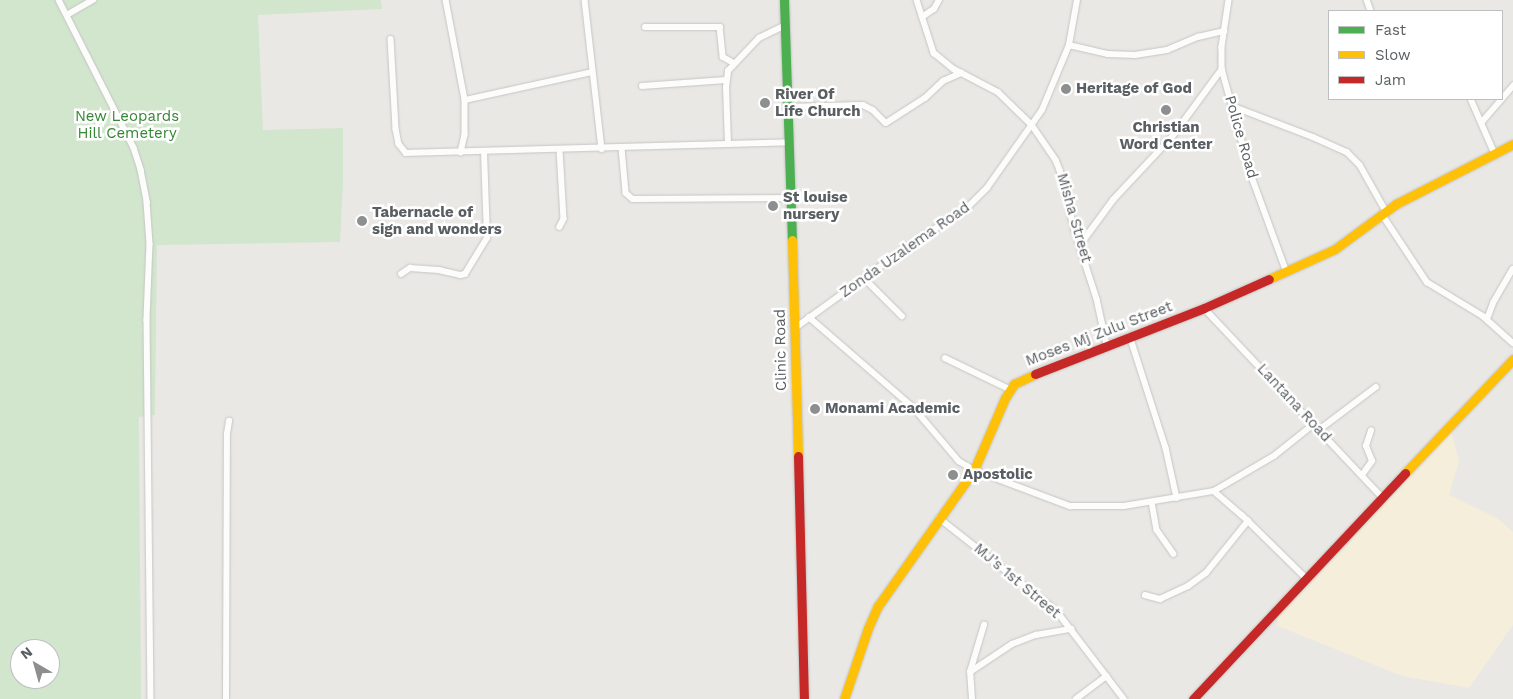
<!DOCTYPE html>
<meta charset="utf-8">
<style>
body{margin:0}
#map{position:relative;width:1513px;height:699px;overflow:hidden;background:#eae8e4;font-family:"Work Sans",sans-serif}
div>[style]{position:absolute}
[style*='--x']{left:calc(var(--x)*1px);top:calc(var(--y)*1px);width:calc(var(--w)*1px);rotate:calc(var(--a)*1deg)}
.commercial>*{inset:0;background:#f5eedb}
.green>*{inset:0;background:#d2e6ce}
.roads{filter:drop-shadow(0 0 1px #c5c5c4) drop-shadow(0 0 1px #c5c5c4)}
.street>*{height:5.5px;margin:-2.75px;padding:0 2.75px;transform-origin:2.75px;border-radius:2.75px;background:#fcfcfb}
.fast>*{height:9px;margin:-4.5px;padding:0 4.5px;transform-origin:4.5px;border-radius:4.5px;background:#4caf50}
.slow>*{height:9px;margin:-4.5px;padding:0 4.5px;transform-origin:4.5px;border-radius:4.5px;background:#ffc107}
.jam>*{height:9px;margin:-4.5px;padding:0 4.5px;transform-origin:4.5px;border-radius:4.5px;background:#c62828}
.dots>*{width:14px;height:14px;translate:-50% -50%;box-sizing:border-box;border:2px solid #fff;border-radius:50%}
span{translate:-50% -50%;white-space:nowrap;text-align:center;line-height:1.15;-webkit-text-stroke:5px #fff;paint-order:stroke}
.poi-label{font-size:15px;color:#595e62;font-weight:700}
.left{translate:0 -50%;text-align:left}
.park-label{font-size:15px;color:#358634}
.street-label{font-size:15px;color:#595e62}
.legend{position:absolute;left:1328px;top:10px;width:175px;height:90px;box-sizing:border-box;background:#fff;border:1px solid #bdbfc0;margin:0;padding:6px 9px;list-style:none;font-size:15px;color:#595e62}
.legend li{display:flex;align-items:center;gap:10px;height:25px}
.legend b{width:25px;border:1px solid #bdbfc0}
.north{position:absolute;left:10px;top:639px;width:50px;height:50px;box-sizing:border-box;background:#fff;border:1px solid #bdbfc0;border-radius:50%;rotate:322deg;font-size:14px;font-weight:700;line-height:20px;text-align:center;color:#595e62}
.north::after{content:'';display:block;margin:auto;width:18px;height:22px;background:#8c8e90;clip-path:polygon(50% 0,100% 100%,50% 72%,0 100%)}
</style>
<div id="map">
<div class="commercial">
<i style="clip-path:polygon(1451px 429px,1459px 461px,1449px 495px,1497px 518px,1513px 532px,1513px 625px,1469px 688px,1402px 676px,1278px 626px,1277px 616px)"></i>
</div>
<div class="green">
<i style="clip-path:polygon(evenodd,0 0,381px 0,382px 9px,258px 15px,263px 130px,343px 128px,343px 184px,340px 242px,157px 245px,155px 415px,139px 417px,141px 699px,0 699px,0 0,20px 649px,50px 649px,50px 679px,20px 679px,20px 649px)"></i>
</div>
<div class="roads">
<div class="street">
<i style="--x:59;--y:0;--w:166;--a:63.1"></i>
<i style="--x:134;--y:148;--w:23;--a:72"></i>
<i style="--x:141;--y:170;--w:33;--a:79"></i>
<i style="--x:147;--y:202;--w:42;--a:85.9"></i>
<i style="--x:150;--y:244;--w:76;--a:92.3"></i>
<i style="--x:147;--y:320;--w:379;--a:89.4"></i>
<i style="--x:446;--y:0;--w:102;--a:79.2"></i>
<i style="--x:465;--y:100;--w:35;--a:90"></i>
<i style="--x:465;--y:135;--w:18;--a:103"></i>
<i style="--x:585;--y:0;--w:150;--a:83.5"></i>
<i style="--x:917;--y:0;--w:56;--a:72.2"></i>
<i style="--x:934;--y:53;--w:26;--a:39"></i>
<i style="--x:954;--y:69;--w:50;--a:27.6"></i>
<i style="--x:998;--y:92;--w:47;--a:44.1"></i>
<i style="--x:1032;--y:125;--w:42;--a:55.6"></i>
<i style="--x:1056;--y:160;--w:11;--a:68"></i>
<i style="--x:1060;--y:170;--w:63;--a:76.2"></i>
<i style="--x:1075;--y:231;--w:71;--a:72.1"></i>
<i style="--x:1097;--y:299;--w:47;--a:77.7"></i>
<i style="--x:1229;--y:0;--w:48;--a:98.5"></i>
<i style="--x:1222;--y:47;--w:22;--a:90"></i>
<i style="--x:1222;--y:69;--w:112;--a:74.5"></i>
<i style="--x:1252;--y:177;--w:99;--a:69.9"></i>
<i style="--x:1367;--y:0;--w:12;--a:70"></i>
<i style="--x:67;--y:15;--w:30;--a:-30"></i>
<i style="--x:922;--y:17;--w:14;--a:-34"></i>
<i style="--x:934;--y:9;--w:10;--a:-61"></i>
<i style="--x:645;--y:27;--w:75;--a:0"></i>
<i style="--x:720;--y:27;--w:30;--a:84"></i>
<i style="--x:723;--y:57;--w:13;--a:29"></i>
<i style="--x:391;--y:39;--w:90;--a:86.8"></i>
<i style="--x:396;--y:129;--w:15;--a:79"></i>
<i style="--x:399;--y:144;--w:11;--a:52"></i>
<i style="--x:406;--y:153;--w:382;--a:-1.6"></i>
<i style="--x:1069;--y:45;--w:40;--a:13"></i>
<i style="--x:1108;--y:54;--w:27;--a:2"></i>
<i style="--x:1135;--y:55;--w:32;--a:-9"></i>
<i style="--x:1167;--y:50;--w:34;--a:-23"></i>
<i style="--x:1198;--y:37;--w:27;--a:-13"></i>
<i style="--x:642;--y:86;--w:84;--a:-4.1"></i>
<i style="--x:1471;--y:99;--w:60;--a:66.4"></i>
<i style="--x:465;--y:100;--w:130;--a:-12.4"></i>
<i style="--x:1232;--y:106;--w:87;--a:20.9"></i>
<i style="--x:1313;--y:137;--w:37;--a:24"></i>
<i style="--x:1347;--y:152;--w:18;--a:45"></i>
<i style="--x:1360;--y:165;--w:53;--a:60.5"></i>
<i style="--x:786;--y:107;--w:77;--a:-1.5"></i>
<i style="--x:863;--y:105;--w:11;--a:27"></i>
<i style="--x:873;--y:110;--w:18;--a:45"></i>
<i style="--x:886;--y:123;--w:46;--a:-32.7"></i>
<i style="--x:925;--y:98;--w:25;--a:-43"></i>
<i style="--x:943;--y:81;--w:20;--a:-24"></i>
<i style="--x:1482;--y:122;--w:48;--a:-49.3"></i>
<i style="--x:728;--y:144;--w:56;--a:-92"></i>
<i style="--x:726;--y:88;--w:17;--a:-83"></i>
<i style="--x:728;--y:71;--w:45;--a:-46.8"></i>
<i style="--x:759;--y:38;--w:28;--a:-26"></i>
<i style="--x:622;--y:148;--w:45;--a:84.9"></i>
<i style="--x:626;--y:193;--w:9;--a:41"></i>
<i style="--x:633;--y:199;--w:158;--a:-0.4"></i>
<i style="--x:560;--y:150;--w:69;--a:86.7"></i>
<i style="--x:564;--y:219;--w:9;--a:117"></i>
<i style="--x:1382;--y:214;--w:82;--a:56.5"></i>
<i style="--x:1427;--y:282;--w:66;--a:31.3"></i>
<i style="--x:1483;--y:316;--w:40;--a:42"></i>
<i style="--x:1080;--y:245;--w:56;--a:-53.7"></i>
<i style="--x:1113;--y:200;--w:86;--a:-46.9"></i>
<i style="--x:1172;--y:137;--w:84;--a:-53.7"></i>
<i style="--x:401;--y:274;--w:11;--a:-34"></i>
<i style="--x:410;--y:268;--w:29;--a:4"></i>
<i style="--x:439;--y:270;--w:22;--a:13"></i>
<i style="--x:460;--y:275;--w:5;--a:-11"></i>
<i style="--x:465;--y:274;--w:42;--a:-58.6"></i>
<i style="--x:487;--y:238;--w:85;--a:-92"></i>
<i style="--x:864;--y:278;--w:54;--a:45"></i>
<i style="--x:1204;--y:308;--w:261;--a:46.7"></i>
<i style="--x:809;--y:317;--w:139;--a:40.9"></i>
<i style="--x:914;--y:408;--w:70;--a:49.7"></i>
<i style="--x:959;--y:461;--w:17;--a:31"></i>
<i style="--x:974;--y:470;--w:103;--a:20.6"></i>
<i style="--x:1070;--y:506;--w:54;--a:0"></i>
<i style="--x:1124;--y:506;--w:91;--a:-9.5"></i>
<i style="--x:1214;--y:491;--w:69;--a:-30.3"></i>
<i style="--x:1274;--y:456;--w:51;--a:-38.7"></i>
<i style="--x:1487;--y:319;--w:17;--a:-69"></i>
<i style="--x:1493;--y:303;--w:39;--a:-60"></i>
<i style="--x:795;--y:328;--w:148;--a:-35.9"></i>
<i style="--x:915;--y:241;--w:59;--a:-31.8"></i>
<i style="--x:965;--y:210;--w:31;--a:-45"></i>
<i style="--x:987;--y:188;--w:95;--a:-54.8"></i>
<i style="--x:1042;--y:110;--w:70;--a:-67.4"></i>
<i style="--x:1069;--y:45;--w:46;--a:-79.9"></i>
<i style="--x:1130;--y:336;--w:118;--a:72.2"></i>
<i style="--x:1166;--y:448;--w:51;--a:77.6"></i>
<i style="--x:945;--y:358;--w:71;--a:25.8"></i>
<i style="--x:1319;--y:430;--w:71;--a:-37"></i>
<i style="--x:1362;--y:475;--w:17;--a:-54"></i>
<i style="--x:1372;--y:461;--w:16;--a:-112"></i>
<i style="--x:1366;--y:446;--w:16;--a:-72"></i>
<i style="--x:1214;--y:491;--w:37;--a:41"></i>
<i style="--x:1242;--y:515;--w:90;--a:44.5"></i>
<i style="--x:1152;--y:502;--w:28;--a:80"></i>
<i style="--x:1157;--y:530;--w:29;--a:55"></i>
<i style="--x:939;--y:518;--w:149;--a:38.2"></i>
<i style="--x:1056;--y:610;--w:112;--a:52.6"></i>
<i style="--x:1145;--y:595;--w:16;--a:15"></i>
<i style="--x:1160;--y:599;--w:31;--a:-25"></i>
<i style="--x:1188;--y:586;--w:22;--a:-36"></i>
<i style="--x:1206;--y:573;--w:67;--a:-51.1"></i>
<i style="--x:970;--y:672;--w:49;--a:-73.4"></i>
<i style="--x:226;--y:699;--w:265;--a:-89.8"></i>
<i style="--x:227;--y:434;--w:13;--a:-81"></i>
<i style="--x:972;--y:699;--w:27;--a:-94"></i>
<i style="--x:970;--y:672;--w:50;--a:-33.7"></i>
<i style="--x:1012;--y:644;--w:26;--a:-21"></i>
<i style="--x:1036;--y:635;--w:36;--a:-10"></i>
<i style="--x:1076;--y:699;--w:38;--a:-37"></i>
</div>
<div class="fast">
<i style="--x:784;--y:0;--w:240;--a:88.1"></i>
</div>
<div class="slow">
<i style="--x:792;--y:240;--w:216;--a:88.4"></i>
<i style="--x:1269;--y:279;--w:72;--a:-24.4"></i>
<i style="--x:1335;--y:249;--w:76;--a:-36.4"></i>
<i style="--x:1396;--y:204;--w:131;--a:-27.1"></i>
<i style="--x:1405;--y:473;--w:157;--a:-46.5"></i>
<i style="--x:844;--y:699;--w:75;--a:-71.3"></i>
<i style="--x:868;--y:628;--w:24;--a:-66"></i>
<i style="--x:878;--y:606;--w:166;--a:-54.8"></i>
<i style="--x:974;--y:470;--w:78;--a:-66.7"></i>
<i style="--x:1005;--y:398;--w:17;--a:-57"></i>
<i style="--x:1014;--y:384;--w:23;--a:-25"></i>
</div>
<div class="jam">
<i style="--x:1035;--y:374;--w:181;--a:-21.3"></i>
<i style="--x:1204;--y:308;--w:71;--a:-24"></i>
<i style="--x:798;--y:456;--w:243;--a:88.6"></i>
<i style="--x:1193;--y:699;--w:310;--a:-46.8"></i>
</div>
</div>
<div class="dots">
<i style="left:1066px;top:89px;background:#8c8e90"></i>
<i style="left:765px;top:103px;background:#8c8e90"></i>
<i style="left:1166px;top:110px;background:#8c8e90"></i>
<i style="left:773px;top:206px;background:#8c8e90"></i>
<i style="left:362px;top:221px;background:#8c8e90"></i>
<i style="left:815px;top:409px;background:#8c8e90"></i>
<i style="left:953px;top:475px;background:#8c8e90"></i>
</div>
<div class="poi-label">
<span class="left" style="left:1076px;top:89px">Heritage of God</span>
<span class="left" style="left:775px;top:103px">River Of<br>Life Church</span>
<span style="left:1166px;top:136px">Christian<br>Word Center</span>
<span class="left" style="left:783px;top:206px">St louise<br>nursery</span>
<span class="left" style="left:372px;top:221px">Tabernacle of<br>sign and wonders</span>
<span class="left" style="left:825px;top:409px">Monami Academic</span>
<span class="left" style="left:963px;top:475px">Apostolic</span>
</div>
<div class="park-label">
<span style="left:127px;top:125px">New Leopards<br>Hill Cemetery</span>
</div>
<div class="street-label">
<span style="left:1241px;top:137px;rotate:74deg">Police Road</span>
<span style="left:1074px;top:218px;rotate:74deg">Misha Street</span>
<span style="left:905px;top:250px;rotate:-35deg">Zonda Uzalema Road</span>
<span style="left:1099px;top:334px;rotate:-21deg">Moses Mj Zulu Street</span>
<span style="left:781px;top:350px;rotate:-91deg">Clinic Road</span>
<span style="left:1294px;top:403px;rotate:47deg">Lantana Road</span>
<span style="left:1017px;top:581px;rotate:40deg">MJ’s 1st Street</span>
</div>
<ul class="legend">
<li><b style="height:6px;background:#4caf50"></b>Fast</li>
<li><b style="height:6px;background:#ffc107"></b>Slow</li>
<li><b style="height:6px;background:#c62828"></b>Jam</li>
</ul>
<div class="north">N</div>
</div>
